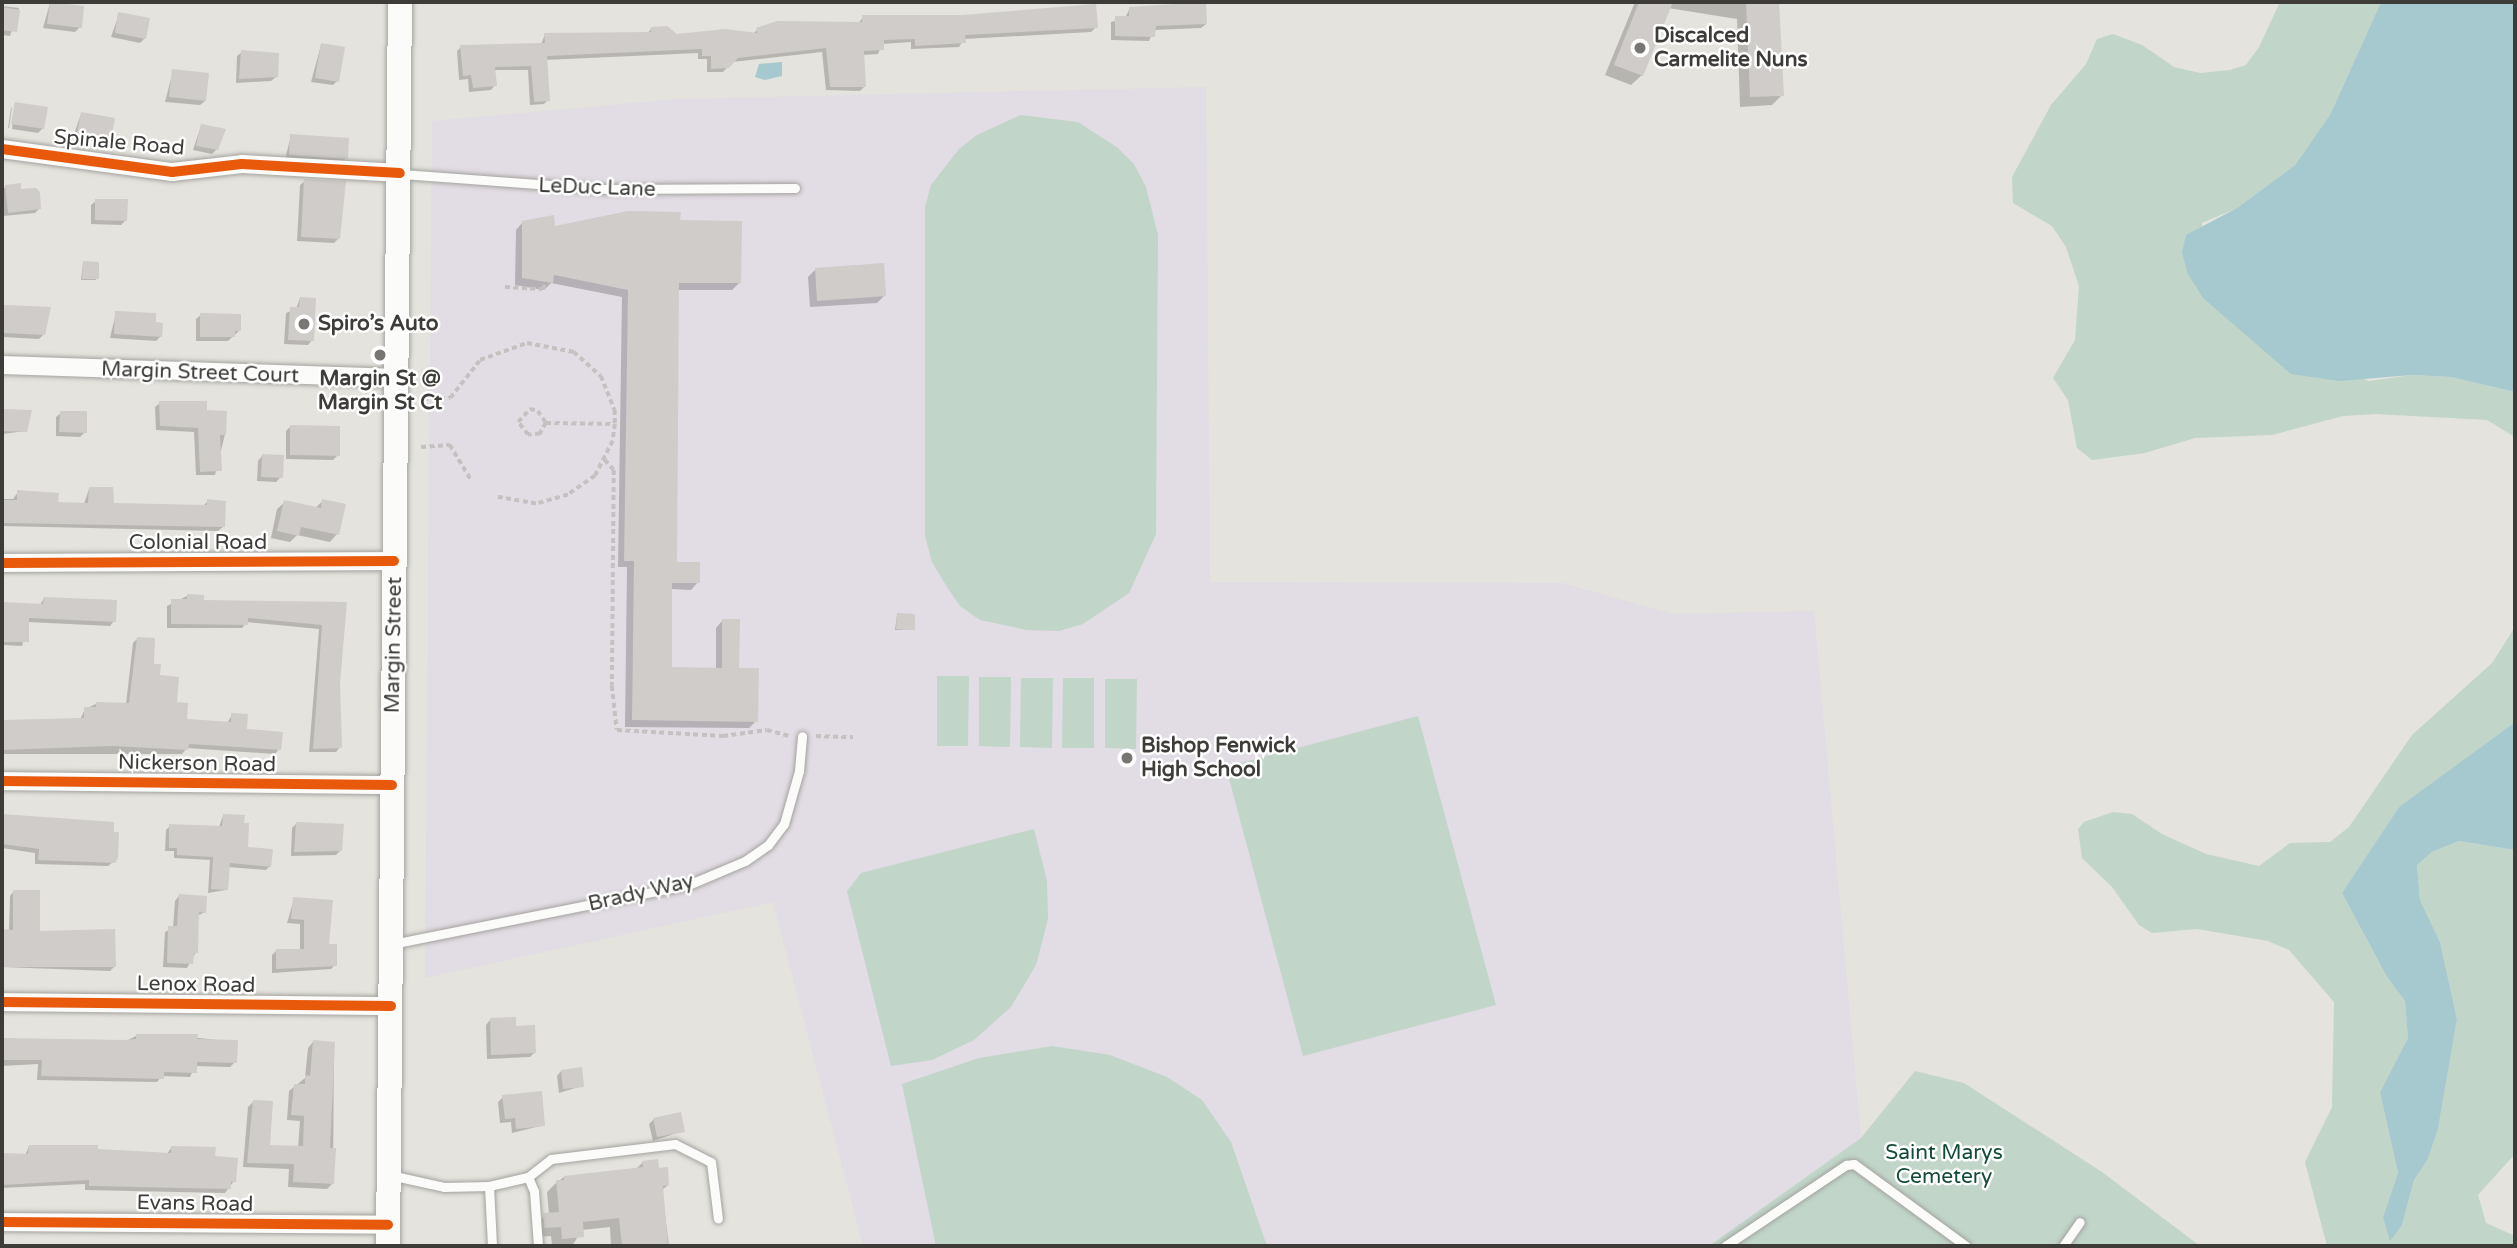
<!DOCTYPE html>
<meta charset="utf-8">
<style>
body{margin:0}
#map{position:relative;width:2517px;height:1248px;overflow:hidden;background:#e4e3dd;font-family:"Varela Round",sans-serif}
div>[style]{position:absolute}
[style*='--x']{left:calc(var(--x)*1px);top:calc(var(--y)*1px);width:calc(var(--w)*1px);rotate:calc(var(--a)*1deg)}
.education>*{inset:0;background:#e2dce4}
.green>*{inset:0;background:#c1d5c9}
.water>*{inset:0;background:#a6c8cf}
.shadow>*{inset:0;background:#0003}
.building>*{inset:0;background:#cfccca}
.path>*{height:3.5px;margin-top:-1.75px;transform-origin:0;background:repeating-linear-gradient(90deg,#c3c2c1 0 5px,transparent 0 8.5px)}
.roads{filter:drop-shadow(0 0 2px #a4a39f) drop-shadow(0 0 2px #a4a39f)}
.lane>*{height:9px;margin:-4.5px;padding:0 4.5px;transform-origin:4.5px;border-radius:4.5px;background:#fbfbfa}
.street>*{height:18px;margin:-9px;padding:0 9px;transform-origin:9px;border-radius:9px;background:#fbfbfa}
.secondary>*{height:24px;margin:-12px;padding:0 12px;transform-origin:12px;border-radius:12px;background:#fbfbfa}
.cycleway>*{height:10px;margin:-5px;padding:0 5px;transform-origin:5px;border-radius:5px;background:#e8590c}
.dots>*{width:19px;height:19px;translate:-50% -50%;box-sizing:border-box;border:4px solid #fff;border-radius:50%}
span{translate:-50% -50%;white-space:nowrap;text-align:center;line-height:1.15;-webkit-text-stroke:5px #fff;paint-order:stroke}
.poi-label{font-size:21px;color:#3d3c38;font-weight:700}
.left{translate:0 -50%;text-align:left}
.street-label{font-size:21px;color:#3d3c38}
.park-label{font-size:21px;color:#124b37}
.frame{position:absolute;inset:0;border:4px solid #3d3c38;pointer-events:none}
</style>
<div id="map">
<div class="education">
<i style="clip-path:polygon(1206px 87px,1210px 582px,1562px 583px,1673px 614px,1814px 611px,1861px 1138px,1709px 1246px,863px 1246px,773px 902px,425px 978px,432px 121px,678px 99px)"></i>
</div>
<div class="green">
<i style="clip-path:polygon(2280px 2px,2381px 2px,2330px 115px,2295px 165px,2237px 208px,2202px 223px,2203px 298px,2248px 332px,2369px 381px,2412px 375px,2451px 377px,2515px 392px,2515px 437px,2487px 420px,2376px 414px,2343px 416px,2272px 435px,2195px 438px,2145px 453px,2092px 460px,2077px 448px,2068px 400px,2053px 378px,2075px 340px,2079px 286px,2066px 247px,2052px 226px,2013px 203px,2012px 177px,2051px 105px,2086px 64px,2097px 39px,2113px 34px,2142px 45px,2174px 67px,2200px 73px,2230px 70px,2246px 65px,2259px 47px)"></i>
<i style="clip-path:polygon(1021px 115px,1078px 122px,1118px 148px,1134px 164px,1146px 187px,1158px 235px,1156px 534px,1129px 593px,1083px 624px,1059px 631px,1027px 630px,980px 620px,960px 606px,947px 587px,932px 562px,925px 536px,925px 207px,931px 185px,959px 149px,977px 135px)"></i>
<i style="clip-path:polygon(2515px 627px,2515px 722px,2399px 807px,2342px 893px,2387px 977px,2405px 1001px,2408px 1038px,2380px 1092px,2398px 1173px,2383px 1217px,2402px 1225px,2414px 1180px,2428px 1159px,2438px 1129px,2457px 1019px,2440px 942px,2420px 900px,2417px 864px,2432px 852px,2459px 841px,2515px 850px,2515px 1154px,2478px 1195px,2486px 1223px,2515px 1236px,2515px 1246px,2327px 1246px,2305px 1162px,2332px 1107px,2334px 1002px,2289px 950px,2268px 941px,2197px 929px,2152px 933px,2139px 925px,2112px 887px,2082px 858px,2078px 829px,2084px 822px,2113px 812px,2132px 814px,2162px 834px,2206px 854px,2259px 866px,2290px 843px,2330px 842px,2349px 827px,2412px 735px,2492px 663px)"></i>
<i style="clip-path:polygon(937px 676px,969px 676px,968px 746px,937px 746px)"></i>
<i style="clip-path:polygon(979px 677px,1011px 677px,1010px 747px,979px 746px)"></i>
<i style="clip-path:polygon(1021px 678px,1053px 678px,1052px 748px,1020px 747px)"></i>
<i style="clip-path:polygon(1063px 678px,1094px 678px,1094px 748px,1062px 748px)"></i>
<i style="clip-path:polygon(1105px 679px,1137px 679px,1136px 749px,1105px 748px)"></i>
<i style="clip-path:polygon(1418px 716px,1496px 1005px,1303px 1056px,1226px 767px)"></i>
<i style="clip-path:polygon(1034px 829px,1047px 881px,1048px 919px,1036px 965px,1011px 1007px,974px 1040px,932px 1060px,891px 1066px,847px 891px,861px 873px)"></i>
<i style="clip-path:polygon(1052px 1046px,1110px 1055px,1167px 1077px,1202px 1100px,1231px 1142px,1267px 1246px,936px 1246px,902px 1084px,979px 1058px)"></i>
<i style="clip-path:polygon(1915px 1071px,1964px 1083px,2102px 1172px,2200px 1246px,1709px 1246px,1861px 1138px)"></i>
</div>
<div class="water">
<i style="clip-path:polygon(2381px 2px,2515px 2px,2515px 392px,2451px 377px,2412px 375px,2339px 381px,2291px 374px,2203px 298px,2188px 274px,2182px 253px,2186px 235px,2237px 208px,2295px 165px,2330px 115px)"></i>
<i style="clip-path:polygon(782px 62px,782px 76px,765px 80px,755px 77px,759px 64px)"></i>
<i style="clip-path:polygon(2515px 722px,2515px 850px,2459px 841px,2432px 852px,2417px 865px,2420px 900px,2440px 942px,2457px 1019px,2438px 1129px,2428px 1159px,2414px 1180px,2402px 1225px,2390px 1241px,2383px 1217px,2398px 1173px,2380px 1092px,2408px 1038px,2405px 1001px,2387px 977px,2342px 893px,2399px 807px)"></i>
</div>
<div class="shadow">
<i style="clip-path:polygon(1635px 2px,1777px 2px,1782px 95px,1772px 105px,1740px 107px,1737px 19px,1668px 8px,1642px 75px,1631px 85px,1605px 75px)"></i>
<i style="clip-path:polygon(50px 3px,80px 27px,75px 32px,43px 28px)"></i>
<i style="clip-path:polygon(2px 6px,19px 8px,10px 36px,2px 35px)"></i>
<i style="clip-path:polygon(1130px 8px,1206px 24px,1201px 28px,1154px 30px,1149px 41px,1111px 40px,1111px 22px,1125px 18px)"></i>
<i style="clip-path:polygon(119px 14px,145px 38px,140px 43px,111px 37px)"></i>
<i style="clip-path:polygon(863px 17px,1096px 27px,1091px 32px,964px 39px,959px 47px,911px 49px,911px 42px,882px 44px,878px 54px,862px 55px,864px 87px,860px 91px,826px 90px,822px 52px,732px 62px,723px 72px,707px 72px,707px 59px,698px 59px,698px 53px,545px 60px,548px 100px,544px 104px,530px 105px,528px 70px,494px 70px,495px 85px,491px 90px,469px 92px,468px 79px,459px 80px,457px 51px,461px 47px,541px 45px,545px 34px,647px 34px,651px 29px,676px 36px,753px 34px,757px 30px,858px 24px)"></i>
<i style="clip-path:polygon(321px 45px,337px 81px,333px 85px,311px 82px)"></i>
<i style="clip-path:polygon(242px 52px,276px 77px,271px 81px,236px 83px,237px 56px)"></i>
<i style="clip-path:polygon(173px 71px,205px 101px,200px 105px,165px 102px)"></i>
<i style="clip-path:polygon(15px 103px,43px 128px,38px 133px,12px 129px)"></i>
<i style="clip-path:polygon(12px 107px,9px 128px,8px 128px,11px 108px)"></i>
<i style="clip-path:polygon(81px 114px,109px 139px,105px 143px,73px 137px)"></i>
<i style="clip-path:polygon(201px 126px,217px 149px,212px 154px,193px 150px)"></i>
<i style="clip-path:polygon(291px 136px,346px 158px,342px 163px,285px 159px)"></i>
<i style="clip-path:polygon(305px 181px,338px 239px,334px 243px,297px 241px,300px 185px)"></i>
<i style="clip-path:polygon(6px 186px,20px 191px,39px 209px,35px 213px,3px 216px,2px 191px)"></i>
<i style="clip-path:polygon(96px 201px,126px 220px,121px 225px,91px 224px,91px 205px)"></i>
<i style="clip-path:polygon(523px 222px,553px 228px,678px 222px,739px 283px,732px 290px,677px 290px,675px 564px,698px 582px,691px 590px,671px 589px,670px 669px,716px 670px,716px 628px,723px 620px,756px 721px,749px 728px,625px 727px,627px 567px,618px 567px,622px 297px,551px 283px,544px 290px,515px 285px,516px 230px)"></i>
<i style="clip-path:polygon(83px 263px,97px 279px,95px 280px,81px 280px)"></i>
<i style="clip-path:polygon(816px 269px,884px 296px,877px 303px,810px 307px,808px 277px)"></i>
<i style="clip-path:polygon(300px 298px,312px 340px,308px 345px,284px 344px,286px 313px,296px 309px)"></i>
<i style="clip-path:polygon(2px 306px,49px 308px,44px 334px,39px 339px,2px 337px)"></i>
<i style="clip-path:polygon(116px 313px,154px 324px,160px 337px,156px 341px,110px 338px)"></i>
<i style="clip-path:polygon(201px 315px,239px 331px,228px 341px,196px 341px,196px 319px)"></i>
<i style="clip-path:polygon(160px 403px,205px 412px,225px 434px,215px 475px,196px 475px,194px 432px,156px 430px,155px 407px)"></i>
<i style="clip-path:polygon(2px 411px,30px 411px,26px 431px,2px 434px)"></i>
<i style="clip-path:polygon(61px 413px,85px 432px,80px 437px,56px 436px,56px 417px)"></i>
<i style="clip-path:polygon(291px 426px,338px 455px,333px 460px,286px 459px,286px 431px)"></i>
<i style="clip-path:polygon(262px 456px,281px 477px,276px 482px,257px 481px,258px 461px)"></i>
<i style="clip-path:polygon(89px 489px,112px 505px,203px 506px,208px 501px,223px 527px,218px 531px,2px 526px,2px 499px,13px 499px,18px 492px,57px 503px,84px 504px)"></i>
<i style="clip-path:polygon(323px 501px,337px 534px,330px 542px,297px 535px,290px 542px,271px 538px,277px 509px,285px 502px,315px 508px)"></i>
<i style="clip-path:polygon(187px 596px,202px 601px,345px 604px,338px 683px,340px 747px,336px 752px,309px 752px,319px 629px,247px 622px,242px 628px,167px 628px,167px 606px)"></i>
<i style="clip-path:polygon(44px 598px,114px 621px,110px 626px,28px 622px,22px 646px,2px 645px,2px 603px,40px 605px)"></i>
<i style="clip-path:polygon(897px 615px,913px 629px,895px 630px)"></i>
<i style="clip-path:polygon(137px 639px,185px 721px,227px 723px,232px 715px,245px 731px,279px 749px,275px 754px,187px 748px,182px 754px,2px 754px,2px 722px,80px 720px,85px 709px,96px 704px,126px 704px,133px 643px)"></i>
<i style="clip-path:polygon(2px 816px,113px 823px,113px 862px,108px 866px,35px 864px,35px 853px,2px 848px)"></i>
<i style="clip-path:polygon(223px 816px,246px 848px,270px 866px,266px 870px,228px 867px,226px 890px,208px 893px,210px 860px,174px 858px,174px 851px,165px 851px,166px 830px,170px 826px,219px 827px)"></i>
<i style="clip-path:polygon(297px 823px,341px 850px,336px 855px,291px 856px,292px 828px)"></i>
<i style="clip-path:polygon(14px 891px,38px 933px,114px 967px,110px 971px,2px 967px,2px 931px,9px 931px,10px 896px)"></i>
<i style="clip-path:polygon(179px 896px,205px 912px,197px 916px,196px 952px,187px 968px,163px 967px,165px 932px,173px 928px,175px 901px)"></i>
<i style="clip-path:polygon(294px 899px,327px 945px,335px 965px,331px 969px,272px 973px,272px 955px,277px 950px,300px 951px,300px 924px,287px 923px)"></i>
<i style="clip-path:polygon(490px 1020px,515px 1028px,535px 1052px,530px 1057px,487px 1059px,486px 1025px)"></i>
<i style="clip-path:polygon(171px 1035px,236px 1042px,235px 1062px,230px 1067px,195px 1066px,190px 1077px,162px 1076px,157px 1082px,37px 1080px,38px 1064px,2px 1066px,2px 1039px,124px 1042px,136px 1036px)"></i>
<i style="clip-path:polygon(313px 1042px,334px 1044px,333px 1183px,327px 1189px,288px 1187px,289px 1169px,243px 1167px,248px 1107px,253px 1102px,268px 1147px,298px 1148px,300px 1121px,287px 1120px,289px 1091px,305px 1078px,308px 1048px)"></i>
<i style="clip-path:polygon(561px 1071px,582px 1086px,559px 1093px,557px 1076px)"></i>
<i style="clip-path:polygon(503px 1097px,544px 1125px,512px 1133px,511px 1122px,500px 1123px,498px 1102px)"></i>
<i style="clip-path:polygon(654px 1119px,683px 1131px,653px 1141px,649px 1124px)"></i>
<i style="clip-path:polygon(29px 1146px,167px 1154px,171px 1148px,213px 1158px,234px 1181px,225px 1193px,85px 1190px,85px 1184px,2px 1188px,2px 1155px,25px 1156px)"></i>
<i style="clip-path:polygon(643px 1162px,658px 1170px,668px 1185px,662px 1190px,669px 1246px,611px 1246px,610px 1227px,582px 1230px,572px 1246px,552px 1246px,551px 1236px,534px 1237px,533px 1225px,549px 1214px,547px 1192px,557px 1182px,564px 1177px,636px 1169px)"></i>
</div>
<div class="building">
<i style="clip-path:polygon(50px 2px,84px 6px,82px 28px,47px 24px)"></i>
<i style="clip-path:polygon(1206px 2px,1207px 24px,1156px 26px,1155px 37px,1115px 36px,1115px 16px,1129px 16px,1129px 7px)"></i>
<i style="clip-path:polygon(1639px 2px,1673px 2px,1643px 76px,1614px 65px)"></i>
<i style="clip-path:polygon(1746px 2px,1779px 2px,1784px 96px,1750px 97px)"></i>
<i style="clip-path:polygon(1096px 4px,1098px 28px,965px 35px,966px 43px,915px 46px,915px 39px,884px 40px,884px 50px,864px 51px,866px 87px,830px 87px,826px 48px,738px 58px,729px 68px,711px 69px,711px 56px,702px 56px,702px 49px,547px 56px,550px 101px,534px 102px,531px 66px,495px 67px,497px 86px,473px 88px,471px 75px,463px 76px,460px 45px,545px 43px,544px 33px,651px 32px,651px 27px,667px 26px,677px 34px,725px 29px,757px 33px,756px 28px,777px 21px,862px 22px,862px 15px,963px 15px)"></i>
<i style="clip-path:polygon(2px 7px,20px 10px,17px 32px,2px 30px)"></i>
<i style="clip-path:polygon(118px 12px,150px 18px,146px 39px,115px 33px)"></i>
<i style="clip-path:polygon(321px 43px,345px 47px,339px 82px,315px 78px)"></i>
<i style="clip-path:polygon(241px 50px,279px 53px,278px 77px,239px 79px)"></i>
<i style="clip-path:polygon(172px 69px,209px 73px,206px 101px,169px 97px)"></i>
<i style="clip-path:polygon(15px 102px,48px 107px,44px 129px,11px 124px)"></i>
<i style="clip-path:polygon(81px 112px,115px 118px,111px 140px,77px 133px)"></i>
<i style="clip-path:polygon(201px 124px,226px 129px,218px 150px,196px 146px)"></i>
<i style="clip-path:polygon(290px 134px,349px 138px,348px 159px,289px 155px)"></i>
<i style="clip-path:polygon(304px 179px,346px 181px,340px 239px,301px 237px)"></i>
<i style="clip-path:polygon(21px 183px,21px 189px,36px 188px,40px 192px,41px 209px,8px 213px,5px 185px)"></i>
<i style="clip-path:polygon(95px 199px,128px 199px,127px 221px,95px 220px)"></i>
<i style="clip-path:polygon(628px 211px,681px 212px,680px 220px,742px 221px,741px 283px,679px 283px,677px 562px,700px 562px,700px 583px,672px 583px,672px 667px,722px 668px,722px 619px,740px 619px,739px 668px,759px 668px,758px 722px,632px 720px,634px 561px,624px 561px,628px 290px,554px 275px,553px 283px,522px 278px,522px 221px,554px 215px,555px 226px)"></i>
<i style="clip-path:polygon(83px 261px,99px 262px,99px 279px,82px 279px)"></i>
<i style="clip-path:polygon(884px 263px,886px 296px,817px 301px,815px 268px)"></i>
<i style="clip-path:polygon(300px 297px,316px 298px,314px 341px,288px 340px,290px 307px,299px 307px)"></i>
<i style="clip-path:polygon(4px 305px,51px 307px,45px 335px,3px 333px)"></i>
<i style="clip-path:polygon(115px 311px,156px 313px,156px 322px,163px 323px,162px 337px,114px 334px)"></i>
<i style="clip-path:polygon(200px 313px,241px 314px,241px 331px,235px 331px,235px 337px,200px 337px)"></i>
<i style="clip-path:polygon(159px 401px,207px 401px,207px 410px,227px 411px,226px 435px,220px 435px,222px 471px,200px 472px,198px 428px,160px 426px)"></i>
<i style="clip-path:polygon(2px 409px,32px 410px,27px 432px,2px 431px)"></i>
<i style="clip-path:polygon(60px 411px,87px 411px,87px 433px,59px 432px)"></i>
<i style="clip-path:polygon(290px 425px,340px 426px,340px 456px,290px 455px)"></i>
<i style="clip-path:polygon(262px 454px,284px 455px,283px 478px,261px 477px)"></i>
<i style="clip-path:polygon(89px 487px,113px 487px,114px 503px,207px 505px,207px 499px,226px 501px,225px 527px,3px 523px,3px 500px,17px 500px,17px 490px,59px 493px,58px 502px,88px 503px)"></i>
<i style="clip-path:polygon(322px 499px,346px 504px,339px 535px,301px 527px,299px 536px,277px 531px,284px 500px,321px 508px)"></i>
<i style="clip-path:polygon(187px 594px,204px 595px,204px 600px,347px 602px,340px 683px,342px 748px,313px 749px,322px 625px,248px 618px,248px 625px,171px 624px,171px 599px,187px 599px)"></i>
<i style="clip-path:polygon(44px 597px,117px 600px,116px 622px,29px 618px,29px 642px,2px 642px,3px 602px,43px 604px)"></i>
<i style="clip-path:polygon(897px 613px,915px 614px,915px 630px,896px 629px)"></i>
<i style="clip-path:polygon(137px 637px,155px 638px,154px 664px,161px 664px,160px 675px,179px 677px,177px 702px,188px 703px,187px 719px,231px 722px,231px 713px,248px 714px,247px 729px,283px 732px,281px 750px,189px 744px,188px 750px,111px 746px,2px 750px,2px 720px,84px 718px,84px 707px,96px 707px,96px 702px,129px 703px)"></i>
<i style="clip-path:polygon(2px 814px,114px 822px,114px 832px,119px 832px,118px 858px,115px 863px,38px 860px,39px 849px,2px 844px)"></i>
<i style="clip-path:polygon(223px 814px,245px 815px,244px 823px,249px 823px,248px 847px,273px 849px,271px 867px,230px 863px,228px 890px,211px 889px,213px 857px,177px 855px,177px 848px,169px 848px,169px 824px,222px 826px)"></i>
<i style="clip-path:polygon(296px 822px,344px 824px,342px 851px,294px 852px)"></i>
<i style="clip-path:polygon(13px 890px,40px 890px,40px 931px,115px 929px,116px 967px,2px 967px,2px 929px,13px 930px)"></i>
<i style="clip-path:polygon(179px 894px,207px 896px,206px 913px,199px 912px,198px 953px,194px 953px,193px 964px,167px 963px,168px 926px,177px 926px)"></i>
<i style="clip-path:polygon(293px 897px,333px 900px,329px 944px,337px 944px,337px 966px,276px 969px,276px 949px,304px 949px,304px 920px,291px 919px)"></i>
<i style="clip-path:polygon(516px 1017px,516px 1026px,535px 1025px,536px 1053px,491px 1055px,490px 1018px)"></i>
<i style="clip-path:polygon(136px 1034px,198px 1034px,197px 1039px,238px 1040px,237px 1063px,197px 1062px,197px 1073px,164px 1072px,164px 1079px,41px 1076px,42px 1060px,2px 1060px,2px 1038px,124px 1040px,136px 1039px)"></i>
<i style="clip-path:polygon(313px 1040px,335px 1042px,330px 1148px,336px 1148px,334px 1184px,293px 1182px,294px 1164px,247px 1163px,253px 1100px,273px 1101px,270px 1145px,303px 1146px,304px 1116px,291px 1115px,294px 1084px,305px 1084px,305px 1075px,310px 1076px)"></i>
<i style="clip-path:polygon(582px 1067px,584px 1087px,563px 1089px,561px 1070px)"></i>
<i style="clip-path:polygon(542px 1091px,545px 1126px,516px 1129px,515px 1118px,505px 1119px,502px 1095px)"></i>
<i style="clip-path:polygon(681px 1112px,685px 1132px,657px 1137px,653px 1118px)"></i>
<i style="clip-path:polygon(29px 1145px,98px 1145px,98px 1149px,171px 1153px,171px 1146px,216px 1147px,215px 1156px,238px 1158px,236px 1182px,231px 1182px,231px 1189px,89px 1186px,89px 1180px,2px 1185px,2px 1153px,28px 1154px)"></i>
<i style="clip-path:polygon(658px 1159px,659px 1168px,668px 1167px,669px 1185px,663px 1186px,668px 1246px,622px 1246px,619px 1218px,583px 1222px,584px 1237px,562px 1239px,561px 1227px,544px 1228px,543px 1213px,559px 1212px,556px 1180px,564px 1180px,564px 1176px,643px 1167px,642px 1161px)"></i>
</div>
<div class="path">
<i style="--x:505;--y:287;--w:37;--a:3"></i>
<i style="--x:542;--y:289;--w:9;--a:-54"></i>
<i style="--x:423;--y:399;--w:27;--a:-2"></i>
<i style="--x:450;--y:398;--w:48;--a:-51.7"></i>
<i style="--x:480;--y:360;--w:50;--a:-19.9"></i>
<i style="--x:527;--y:343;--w:48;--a:10.8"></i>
<i style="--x:574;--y:352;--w:36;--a:42"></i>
<i style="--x:601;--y:376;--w:37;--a:68"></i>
<i style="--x:615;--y:410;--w:14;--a:90"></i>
<i style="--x:615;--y:424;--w:17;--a:97"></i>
<i style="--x:613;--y:441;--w:39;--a:117"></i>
<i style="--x:595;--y:476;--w:33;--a:145"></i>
<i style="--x:568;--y:495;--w:33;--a:164"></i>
<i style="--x:536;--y:504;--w:39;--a:-170"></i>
<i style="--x:546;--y:423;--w:13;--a:119"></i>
<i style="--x:540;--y:434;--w:12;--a:175"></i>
<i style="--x:528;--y:435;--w:16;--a:-128"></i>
<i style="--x:518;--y:422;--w:18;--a:-47"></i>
<i style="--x:530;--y:409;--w:8;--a:14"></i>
<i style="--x:538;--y:411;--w:14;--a:56"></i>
<i style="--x:546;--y:423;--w:69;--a:0.8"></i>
<i style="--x:421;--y:447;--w:29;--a:-4"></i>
<i style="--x:450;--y:445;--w:41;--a:59"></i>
<i style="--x:605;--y:460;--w:13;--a:48"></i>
<i style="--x:614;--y:470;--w:216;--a:90.5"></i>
<i style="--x:612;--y:686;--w:44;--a:83.5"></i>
<i style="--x:617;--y:730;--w:106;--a:3.2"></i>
<i style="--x:723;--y:736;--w:44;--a:-7.8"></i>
<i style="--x:767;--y:730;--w:24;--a:15"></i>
<i style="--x:816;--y:736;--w:37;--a:2"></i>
</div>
<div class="roads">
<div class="lane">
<i style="--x:402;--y:174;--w:207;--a:4.2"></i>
<i style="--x:608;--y:189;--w:187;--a:-0.3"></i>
<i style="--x:392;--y:944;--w:302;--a:-11.3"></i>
<i style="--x:688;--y:885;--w:62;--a:-22.8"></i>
<i style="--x:745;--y:861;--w:28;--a:-35"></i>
<i style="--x:768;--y:845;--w:26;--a:-53"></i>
<i style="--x:784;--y:824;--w:55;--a:-74.2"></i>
<i style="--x:799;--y:771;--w:35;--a:-85"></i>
<i style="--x:390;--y:1175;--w:55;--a:12.5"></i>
<i style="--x:444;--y:1187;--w:45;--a:-1.3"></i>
<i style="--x:489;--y:1186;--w:40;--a:-13"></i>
<i style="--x:528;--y:1177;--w:29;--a:-38"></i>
<i style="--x:551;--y:1159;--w:125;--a:-6.9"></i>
<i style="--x:675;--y:1144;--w:40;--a:26.6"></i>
<i style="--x:711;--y:1162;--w:57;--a:83"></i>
<i style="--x:528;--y:1177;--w:15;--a:67"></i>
<i style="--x:534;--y:1191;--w:55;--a:85.8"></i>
<i style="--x:489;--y:1186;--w:60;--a:87.1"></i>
<i style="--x:1725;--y:1246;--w:146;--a:-33.8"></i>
<i style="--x:1846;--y:1165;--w:8;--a:-7"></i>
<i style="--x:1854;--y:1164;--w:139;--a:36.2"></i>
<i style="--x:2063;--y:1246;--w:29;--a:-55"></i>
</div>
<div class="street">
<i style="--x:2;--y:149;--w:172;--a:7.7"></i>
<i style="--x:172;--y:172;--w:70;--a:-6.5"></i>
<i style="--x:242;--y:164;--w:158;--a:3.3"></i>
<i style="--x:3;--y:365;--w:394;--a:1.9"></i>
<i style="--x:2;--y:563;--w:392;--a:-0.3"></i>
<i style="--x:2;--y:781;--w:390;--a:0.6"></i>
<i style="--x:2;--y:1002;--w:389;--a:0.6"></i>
<i style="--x:2;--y:1222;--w:386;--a:0.4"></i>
</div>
<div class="secondary">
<i style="--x:388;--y:1246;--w:1244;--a:-89.45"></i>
</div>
</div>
<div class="cycleway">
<i style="--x:2;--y:149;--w:172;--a:7.7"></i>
<i style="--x:172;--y:172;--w:70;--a:-6.5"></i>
<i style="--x:242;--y:164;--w:158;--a:3.3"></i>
<i style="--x:2;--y:563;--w:392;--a:-0.3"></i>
<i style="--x:2;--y:781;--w:390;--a:0.6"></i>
<i style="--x:2;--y:1002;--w:389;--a:0.6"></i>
<i style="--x:2;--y:1222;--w:386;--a:0.4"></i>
</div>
<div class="dots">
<i style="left:1640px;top:48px;background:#777672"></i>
<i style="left:304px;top:324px;background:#777672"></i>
<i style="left:380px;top:355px;background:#777672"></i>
<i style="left:1127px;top:758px;background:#777672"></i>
</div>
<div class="poi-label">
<span class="left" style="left:1654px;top:48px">Discalced<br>Carmelite Nuns</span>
<span class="left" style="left:318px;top:324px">Spiro’s Auto</span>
<span style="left:380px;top:391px">Margin St @<br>Margin St Ct</span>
<span class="left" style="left:1141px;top:758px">Bishop Fenwick<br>High School</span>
</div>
<div class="street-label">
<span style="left:119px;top:143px;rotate:5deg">Spinale Road</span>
<span style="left:597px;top:188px;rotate:2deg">LeDuc Lane</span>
<span style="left:200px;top:373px;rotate:2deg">Margin Street Court</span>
<span style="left:198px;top:543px">Colonial Road</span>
<span style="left:394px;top:645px;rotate:-89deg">Margin Street</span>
<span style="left:197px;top:764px;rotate:1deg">Nickerson Road</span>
<span style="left:641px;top:893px;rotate:-13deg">Brady Way</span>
<span style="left:196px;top:985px;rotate:1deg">Lenox Road</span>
<span style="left:195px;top:1204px;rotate:1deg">Evans Road</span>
</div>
<div class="park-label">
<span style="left:1944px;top:1165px">Saint Marys<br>Cemetery</span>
</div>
<div class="frame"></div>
</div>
